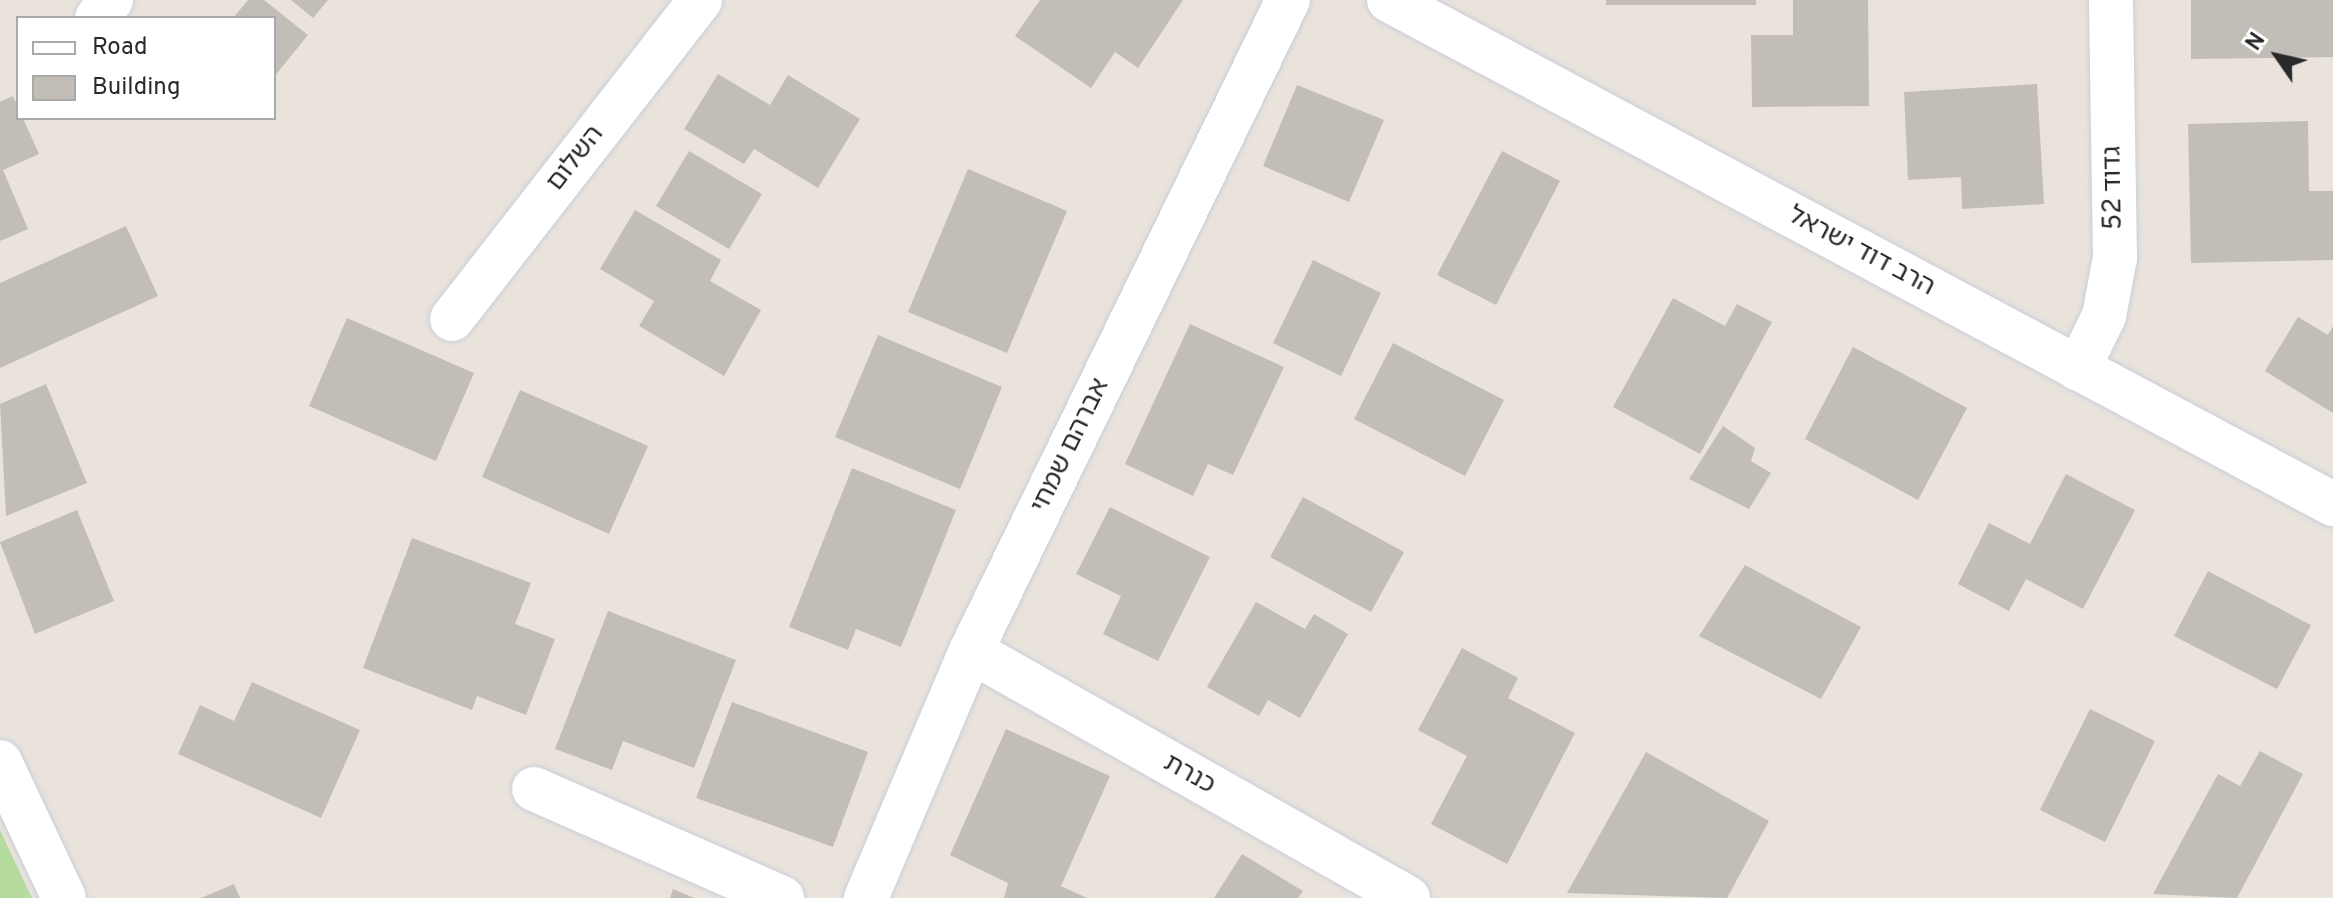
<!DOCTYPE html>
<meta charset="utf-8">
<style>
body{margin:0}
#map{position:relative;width:2333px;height:898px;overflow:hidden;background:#e9e3dc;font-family:Overpass,"Noto Sans Hebrew",sans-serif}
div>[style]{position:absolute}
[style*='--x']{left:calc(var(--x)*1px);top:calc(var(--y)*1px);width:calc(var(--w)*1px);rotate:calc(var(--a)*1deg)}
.green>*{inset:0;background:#b5db9e}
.building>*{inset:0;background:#c2beb7}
.roads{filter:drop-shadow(0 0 2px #caced9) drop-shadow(0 0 2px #caced9)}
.minor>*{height:44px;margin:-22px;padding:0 22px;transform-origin:22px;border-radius:22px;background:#fff}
.tertiary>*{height:44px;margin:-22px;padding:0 22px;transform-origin:22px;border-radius:22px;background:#fff}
span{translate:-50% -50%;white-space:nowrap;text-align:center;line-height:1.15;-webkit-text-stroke:7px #fff;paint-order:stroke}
.street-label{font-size:26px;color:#292929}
.legend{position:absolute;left:16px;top:16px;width:260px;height:104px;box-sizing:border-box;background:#fff;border:2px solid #a9a9a9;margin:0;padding:10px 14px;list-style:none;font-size:24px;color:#292929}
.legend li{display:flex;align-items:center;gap:16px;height:40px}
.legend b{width:40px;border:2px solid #a9a9a9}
.north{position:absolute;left:2237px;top:16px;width:80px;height:80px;-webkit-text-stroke:6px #fff;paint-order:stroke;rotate:304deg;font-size:22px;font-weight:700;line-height:32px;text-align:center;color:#292929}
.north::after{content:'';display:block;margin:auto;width:28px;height:36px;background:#292929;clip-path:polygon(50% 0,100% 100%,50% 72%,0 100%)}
</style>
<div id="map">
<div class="green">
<i style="clip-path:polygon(0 830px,32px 898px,0 898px)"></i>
</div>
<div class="building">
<i style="clip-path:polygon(248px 0,264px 0,308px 35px,274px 77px,274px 18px,233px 18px)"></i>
<i style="clip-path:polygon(291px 0,328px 0,313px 18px)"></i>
<i style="clip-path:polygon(1040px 0,1183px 0,1138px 68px,1115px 52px,1091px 88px,1015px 36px)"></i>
<i style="clip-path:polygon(1606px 0,1756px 0,1756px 5px,1606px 5px)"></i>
<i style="clip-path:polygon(1793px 0,1868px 0,1869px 106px,1752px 107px,1751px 35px,1793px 35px)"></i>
<i style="clip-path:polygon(2191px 0,2333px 0,2333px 57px,2191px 59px)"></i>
<i style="clip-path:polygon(718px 74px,770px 105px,788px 75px,860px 119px,818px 188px,754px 149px,744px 164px,684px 129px)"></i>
<i style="clip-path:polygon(2037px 84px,2044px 204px,1962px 209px,1961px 177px,1908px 180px,1904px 92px)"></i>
<i style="clip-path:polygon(1297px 85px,1384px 120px,1349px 202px,1263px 166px)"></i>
<i style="clip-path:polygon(13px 96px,39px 154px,3px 170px,28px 229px,0 241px,0 102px)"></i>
<i style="clip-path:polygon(2308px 121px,2309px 191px,2333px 191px,2333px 260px,2191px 263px,2188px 124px)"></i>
<i style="clip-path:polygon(689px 151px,762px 194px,729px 249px,656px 206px)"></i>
<i style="clip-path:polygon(1502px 151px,1560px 181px,1496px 305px,1437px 275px)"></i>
<i style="clip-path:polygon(968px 169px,1067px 211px,1007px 353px,908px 312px)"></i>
<i style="clip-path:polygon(635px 210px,721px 260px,710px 281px,761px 310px,724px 376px,639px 326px,654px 301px,600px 269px)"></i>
<i style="clip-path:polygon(126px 226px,158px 296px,0 368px,0 283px)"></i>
<i style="clip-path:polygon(1313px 260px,1381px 293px,1341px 376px,1273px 343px)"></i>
<i style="clip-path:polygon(1673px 298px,1725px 326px,1737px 304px,1772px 322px,1700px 454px,1613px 407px)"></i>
<i style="clip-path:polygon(2298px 317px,2328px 335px,2333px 326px,2333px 413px,2265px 371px)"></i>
<i style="clip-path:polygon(347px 318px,474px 373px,436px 461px,309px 406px)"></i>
<i style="clip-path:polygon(1190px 324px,1284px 367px,1233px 475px,1208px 464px,1193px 496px,1125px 464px)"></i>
<i style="clip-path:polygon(878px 335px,1002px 387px,960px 489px,835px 437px)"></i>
<i style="clip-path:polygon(1393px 343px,1504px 400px,1465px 476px,1354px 419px)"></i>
<i style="clip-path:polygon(1853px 347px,1967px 408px,1918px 500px,1805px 439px)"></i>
<i style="clip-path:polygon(46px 384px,87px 483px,6px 516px,0 404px)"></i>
<i style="clip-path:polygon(520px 390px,648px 446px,609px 534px,482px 477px)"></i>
<i style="clip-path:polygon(1723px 426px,1755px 448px,1751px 461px,1771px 473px,1749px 509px,1689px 479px)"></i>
<i style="clip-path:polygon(852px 468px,956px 510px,901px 647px,856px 629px,848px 650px,789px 627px)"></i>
<i style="clip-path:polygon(2066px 474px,2135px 510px,2083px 609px,2026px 579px,2009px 611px,1958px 584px,1989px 523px,2030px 544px)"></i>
<i style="clip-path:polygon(1303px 497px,1404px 552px,1371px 612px,1270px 557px)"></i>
<i style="clip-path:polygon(1110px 507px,1210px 557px,1158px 661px,1103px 634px,1121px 596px,1076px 574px)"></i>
<i style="clip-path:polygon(77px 510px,114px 601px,35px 634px,0 542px)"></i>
<i style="clip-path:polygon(412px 538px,531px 583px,515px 624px,555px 639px,526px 715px,477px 696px,472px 710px,363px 668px)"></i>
<i style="clip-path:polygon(1745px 565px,1861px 627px,1821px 699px,1699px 636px)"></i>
<i style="clip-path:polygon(2208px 571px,2311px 625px,2277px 689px,2174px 636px)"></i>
<i style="clip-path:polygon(1256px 602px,1305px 629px,1314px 614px,1348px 634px,1300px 718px,1268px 700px,1259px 716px,1207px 687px)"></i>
<i style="clip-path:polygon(608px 611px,736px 660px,694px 768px,623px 741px,612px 770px,555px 749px)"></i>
<i style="clip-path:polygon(1462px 648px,1518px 678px,1508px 698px,1575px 733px,1507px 864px,1431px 824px,1467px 756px,1418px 730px)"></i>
<i style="clip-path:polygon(252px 682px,360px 730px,321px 818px,178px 754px,200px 705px,234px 721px)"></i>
<i style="clip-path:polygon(732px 702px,868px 752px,833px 847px,696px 798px)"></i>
<i style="clip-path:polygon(2090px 709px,2155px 741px,2105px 842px,2040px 810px)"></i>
<i style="clip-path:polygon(1006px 729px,1110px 776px,1061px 886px,1087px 898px,1004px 898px,1008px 883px,950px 855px)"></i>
<i style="clip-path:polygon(2260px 751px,2303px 774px,2237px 898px,2153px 894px,2218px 774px,2240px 786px)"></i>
<i style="clip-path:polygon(1646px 752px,1769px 821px,1727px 898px,1567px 893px)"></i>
<i style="clip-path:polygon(1242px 854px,1303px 891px,1298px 898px,1214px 898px)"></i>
<i style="clip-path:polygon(234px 884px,240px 898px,201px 898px)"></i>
<i style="clip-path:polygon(673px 889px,694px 898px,670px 898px)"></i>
</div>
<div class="roads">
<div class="minor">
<i style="--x:1389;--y:0;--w:1070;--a:28.1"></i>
<i style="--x:97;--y:18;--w:23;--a:-52"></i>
<i style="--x:452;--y:319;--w:404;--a:-52.1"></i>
<i style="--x:2078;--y:369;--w:59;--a:-63.9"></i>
<i style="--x:2104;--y:316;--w:59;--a:-79.3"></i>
<i style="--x:2115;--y:258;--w:258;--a:-90.9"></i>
<i style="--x:971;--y:651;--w:502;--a:29.48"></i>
<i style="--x:534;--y:789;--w:271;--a:23.7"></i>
<i style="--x:866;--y:898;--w:268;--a:-67"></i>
<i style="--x:971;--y:651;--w:724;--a:-64.04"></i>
</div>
<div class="tertiary">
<i style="--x:0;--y:762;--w:150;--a:64.8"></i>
</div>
</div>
<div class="street-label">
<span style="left:576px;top:159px;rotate:-52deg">השלום</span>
<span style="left:2114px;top:188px;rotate:-91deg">גדוד 52</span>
<span style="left:1861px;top:252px;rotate:28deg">הרב דוד ישראל</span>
<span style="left:1071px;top:446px;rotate:-64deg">אברהם שמחי</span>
<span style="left:1189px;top:775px;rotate:29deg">כנרת</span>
</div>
<ul class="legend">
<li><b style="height:10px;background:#fff"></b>Road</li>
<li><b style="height:22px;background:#c2beb7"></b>Building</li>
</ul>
<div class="north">N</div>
</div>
